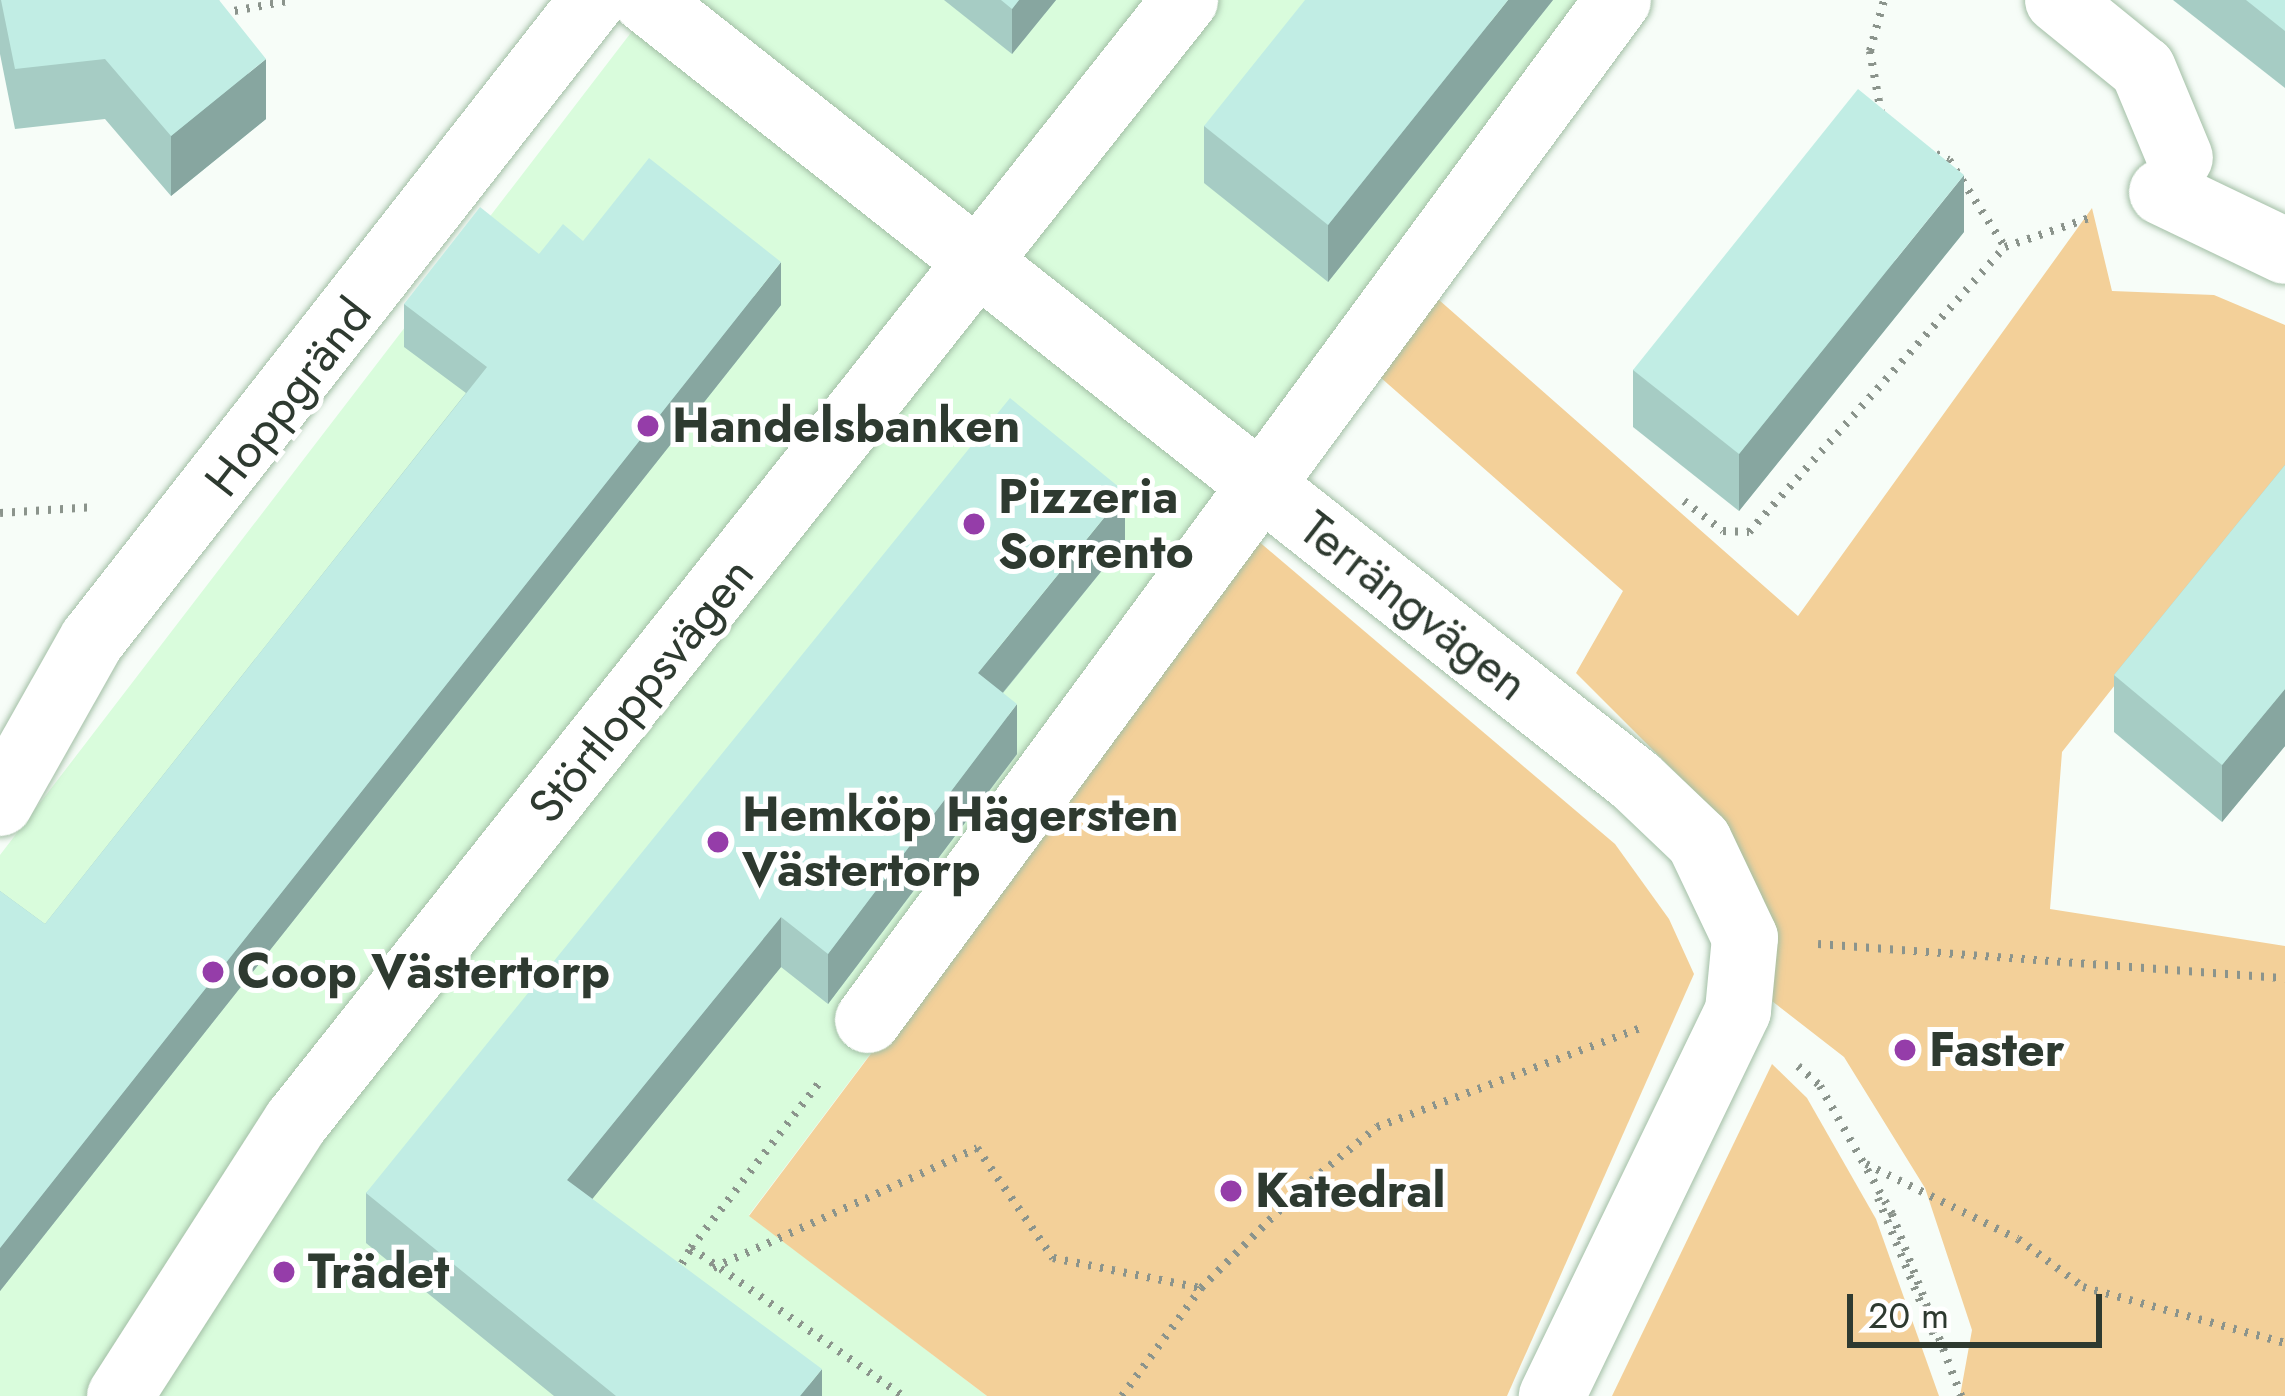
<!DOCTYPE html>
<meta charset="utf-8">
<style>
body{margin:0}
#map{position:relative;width:2285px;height:1396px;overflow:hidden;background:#f7fdf8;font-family:Jost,sans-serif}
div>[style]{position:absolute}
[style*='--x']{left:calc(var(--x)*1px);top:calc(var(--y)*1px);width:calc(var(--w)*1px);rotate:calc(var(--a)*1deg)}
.built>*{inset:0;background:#d9fcdc}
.green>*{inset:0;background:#f3d099}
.path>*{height:8px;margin-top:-4px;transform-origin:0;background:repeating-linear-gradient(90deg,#8b948c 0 3px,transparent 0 12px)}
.roads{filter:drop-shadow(0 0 3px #a3bfa6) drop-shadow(0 0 3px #a3bfa6)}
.minor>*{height:66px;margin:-33px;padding:0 33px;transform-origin:33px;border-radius:33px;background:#fff}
.wall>*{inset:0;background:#a6ccc4}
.shaded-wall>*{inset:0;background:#87a6a0}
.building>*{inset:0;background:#c1ede4}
.dots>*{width:33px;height:33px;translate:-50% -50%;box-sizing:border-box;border:6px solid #fff;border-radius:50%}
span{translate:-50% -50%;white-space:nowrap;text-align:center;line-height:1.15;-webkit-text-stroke:10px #fff;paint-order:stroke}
.street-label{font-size:48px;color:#2e3a30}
.poi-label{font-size:48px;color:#2e3a30;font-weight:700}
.left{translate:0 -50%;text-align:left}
.scale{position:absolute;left:1847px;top:1294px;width:255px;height:54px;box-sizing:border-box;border:6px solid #2e3a30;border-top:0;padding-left:15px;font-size:36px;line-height:42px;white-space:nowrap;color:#2e3a30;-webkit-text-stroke:9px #fff;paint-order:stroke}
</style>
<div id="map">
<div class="built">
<i style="clip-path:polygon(656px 0,1618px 0,1257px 540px,749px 1215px,987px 1396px,0 1396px,0 855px)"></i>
</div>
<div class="green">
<i style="clip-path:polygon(2092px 208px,2112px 291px,2214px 295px,2285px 325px,2285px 470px,2062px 752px,2050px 909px,2285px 946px,2285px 1396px,1960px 1396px,1972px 1330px,1925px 1188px,1844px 1057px,1768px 998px,1764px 900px,1708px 805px,1576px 673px,1623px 591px,1355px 355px,1414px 278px,1798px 616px)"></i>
<i style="clip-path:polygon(1257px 540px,1615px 844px,1669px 919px,1694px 974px,1507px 1396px,987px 1396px,749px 1216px)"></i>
<i style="clip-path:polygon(1772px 1064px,1807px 1098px,1876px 1219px,1939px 1396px,1612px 1396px)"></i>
</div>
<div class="path">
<i style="--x:223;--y:13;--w:71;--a:-10.5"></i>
<i style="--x:1881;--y:113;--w:63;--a:-100.1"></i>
<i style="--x:1870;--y:51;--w:53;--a:-74.6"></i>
<i style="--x:1936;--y:154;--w:14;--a:25"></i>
<i style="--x:1949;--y:160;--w:103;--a:57.2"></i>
<i style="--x:1684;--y:501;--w:49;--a:37.6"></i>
<i style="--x:1723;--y:531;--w:26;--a:2"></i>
<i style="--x:1749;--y:532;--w:383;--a:-48.1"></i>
<i style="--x:2005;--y:247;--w:92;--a:-19"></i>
<i style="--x:0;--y:513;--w:95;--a:-3.6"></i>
<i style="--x:1818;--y:944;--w:468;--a:4.2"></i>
<i style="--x:1798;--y:1066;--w:30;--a:42"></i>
<i style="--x:1820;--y:1086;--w:147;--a:60.6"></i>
<i style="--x:1892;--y:1214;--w:195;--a:69.2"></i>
<i style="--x:1866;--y:1164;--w:169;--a:26.3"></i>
<i style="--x:2018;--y:1239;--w:81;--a:36.4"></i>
<i style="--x:2083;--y:1287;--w:210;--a:15.5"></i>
<i style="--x:1878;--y:1198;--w:153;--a:67.8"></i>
<i style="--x:691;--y:1248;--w:215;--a:-52.2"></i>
<i style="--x:713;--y:1268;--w:290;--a:-24.4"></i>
<i style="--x:977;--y:1148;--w:134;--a:55.4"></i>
<i style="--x:1053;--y:1258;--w:151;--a:11.5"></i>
<i style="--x:676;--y:1274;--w:30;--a:-60"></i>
<i style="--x:691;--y:1248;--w:259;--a:34.9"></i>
<i style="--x:1122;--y:1396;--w:134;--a:-53.8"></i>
<i style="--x:1201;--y:1288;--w:142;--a:-44.7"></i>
<i style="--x:1302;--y:1188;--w:97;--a:-39.1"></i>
<i style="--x:1377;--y:1127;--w:286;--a:-20.6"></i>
</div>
<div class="roads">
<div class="minor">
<i style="--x:646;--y:0;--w:1261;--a:38.27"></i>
<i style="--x:1636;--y:781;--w:87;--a:43.6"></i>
<i style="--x:1699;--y:841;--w:107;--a:64.6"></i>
<i style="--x:1745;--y:938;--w:73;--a:95.5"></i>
<i style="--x:1738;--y:1011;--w:428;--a:115.8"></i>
<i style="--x:2058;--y:0;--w:109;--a:39.1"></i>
<i style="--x:2143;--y:69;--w:96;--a:67.4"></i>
<i style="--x:2162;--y:192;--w:136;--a:25.6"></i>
<i style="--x:0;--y:803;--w:187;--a:-60.6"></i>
<i style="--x:92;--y:640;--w:813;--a:-51.95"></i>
<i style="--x:868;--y:1020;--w:1266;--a:-53.67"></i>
<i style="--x:120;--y:1396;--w:326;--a:-57.3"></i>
<i style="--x:296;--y:1122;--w:1432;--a:-51.61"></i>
</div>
</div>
<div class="wall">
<i style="clip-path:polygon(0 0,219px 0,266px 119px,171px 196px,105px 119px,15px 129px,0 54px)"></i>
<i style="clip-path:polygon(944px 0,1056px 0,1012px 54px)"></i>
<i style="clip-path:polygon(1553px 0,1328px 282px,1204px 183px,1204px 126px)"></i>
<i style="clip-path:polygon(2173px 0,2285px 0,2285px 88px)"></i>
<i style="clip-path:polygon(1964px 232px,1739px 511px,1633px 427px,1633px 370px)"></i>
<i style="clip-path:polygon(583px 241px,781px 305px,0 1291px,0 891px,45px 924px,466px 393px,404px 347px,404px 304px,539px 254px)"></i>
<i style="clip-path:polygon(2285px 465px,2285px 746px,2222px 822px,2114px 732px,2114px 675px)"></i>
<i style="clip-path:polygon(1125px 542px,1003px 693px,1017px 754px,828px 1004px,781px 967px,592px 1199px,822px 1396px,554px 1396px,366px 1243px,366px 1193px)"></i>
</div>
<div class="shaded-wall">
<i style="clip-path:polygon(1019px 0,1056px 0,1012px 54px,1012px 9px)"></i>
<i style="clip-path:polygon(1508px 0,1553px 0,1328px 282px,1328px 225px)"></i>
<i style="clip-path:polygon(266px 59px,266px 119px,171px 196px,171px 136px)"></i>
<i style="clip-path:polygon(1964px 175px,1964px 232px,1739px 511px,1739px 454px)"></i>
<i style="clip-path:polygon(781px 262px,781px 305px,0 1291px,0 1248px)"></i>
<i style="clip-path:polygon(1125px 492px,1125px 542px,978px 723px,978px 673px)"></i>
<i style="clip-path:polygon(2285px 689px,2285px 746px,2222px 822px,2222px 765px)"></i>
<i style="clip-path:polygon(1017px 704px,1017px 754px,828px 1004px,828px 954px)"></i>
<i style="clip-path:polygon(781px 917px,781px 967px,567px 1230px,567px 1180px)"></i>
<i style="clip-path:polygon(822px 1369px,822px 1396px,800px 1396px)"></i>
</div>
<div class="building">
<i style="clip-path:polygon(1px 0,219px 0,266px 59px,171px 136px,105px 59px,15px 69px)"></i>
<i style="clip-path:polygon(1001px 0,1019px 0,1012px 9px)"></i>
<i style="clip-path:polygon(1305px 0,1508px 0,1328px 225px,1204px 126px)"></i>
<i style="clip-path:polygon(2246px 0,2285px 0,2285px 31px)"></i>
<i style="clip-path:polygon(1858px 89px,1964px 175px,1739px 454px,1633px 370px)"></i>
<i style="clip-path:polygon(649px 158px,781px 262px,0 1248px,0 891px,45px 924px,487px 367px,404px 304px,480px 207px,539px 254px,563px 224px,583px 241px)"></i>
<i style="clip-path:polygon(1010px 398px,1125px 492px,978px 673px,1017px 704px,828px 954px,781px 917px,567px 1180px,822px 1369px,800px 1396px,616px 1396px,366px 1193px)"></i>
<i style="clip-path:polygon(2285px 465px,2285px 689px,2222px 765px,2114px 675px)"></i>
</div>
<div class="dots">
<i style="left:648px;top:426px;background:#953da9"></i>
<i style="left:974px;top:524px;background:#953da9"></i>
<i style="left:718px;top:842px;background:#953da9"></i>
<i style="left:213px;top:972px;background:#953da9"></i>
<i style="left:1905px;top:1050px;background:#953da9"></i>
<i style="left:1231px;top:1191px;background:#953da9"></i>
<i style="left:284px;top:1272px;background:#953da9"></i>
</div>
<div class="street-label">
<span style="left:288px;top:397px;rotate:-52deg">Hoppgränd</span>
<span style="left:1414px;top:606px;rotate:38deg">Terrängvägen</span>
<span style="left:641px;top:690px;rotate:-51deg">Störtloppsvägen</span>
</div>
<div class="poi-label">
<span class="left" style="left:672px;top:426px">Handelsbanken</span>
<span class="left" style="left:998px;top:524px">Pizzeria<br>Sorrento</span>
<span class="left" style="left:742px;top:842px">Hemköp Hägersten<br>Västertorp</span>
<span class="left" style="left:237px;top:972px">Coop Västertorp</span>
<span class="left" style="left:1929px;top:1050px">Faster</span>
<span class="left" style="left:1255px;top:1191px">Katedral</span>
<span class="left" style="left:308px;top:1272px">Trädet</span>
</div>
<div class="scale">20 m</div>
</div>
